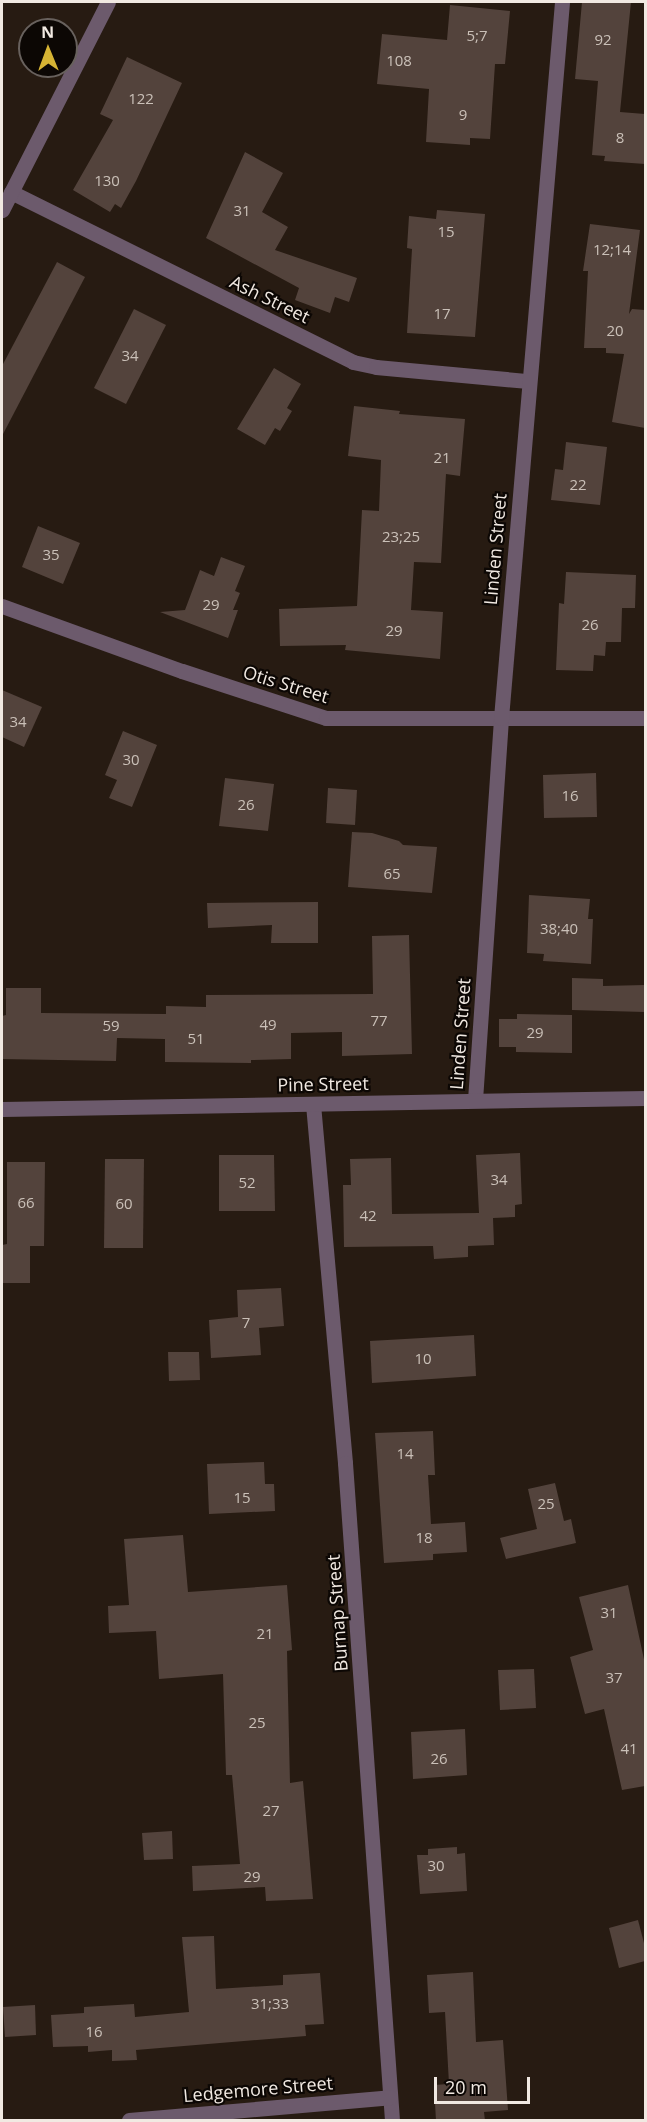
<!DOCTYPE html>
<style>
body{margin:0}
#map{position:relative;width:647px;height:2122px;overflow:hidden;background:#271b12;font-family:"Open Sans",sans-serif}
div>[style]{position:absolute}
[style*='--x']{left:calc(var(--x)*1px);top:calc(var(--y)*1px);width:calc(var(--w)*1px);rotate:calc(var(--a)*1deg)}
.building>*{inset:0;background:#53433c}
.minor>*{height:15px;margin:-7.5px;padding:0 7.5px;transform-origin:7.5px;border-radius:7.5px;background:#6c5a6c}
.tertiary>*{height:15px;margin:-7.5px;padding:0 7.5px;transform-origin:7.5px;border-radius:7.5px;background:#6c5a6c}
span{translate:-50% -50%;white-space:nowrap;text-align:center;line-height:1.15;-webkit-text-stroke:4.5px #0c0704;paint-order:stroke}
.number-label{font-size:15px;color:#cac0b8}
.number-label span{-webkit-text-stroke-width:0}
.street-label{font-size:18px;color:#f1e9e2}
.frame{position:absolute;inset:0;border:3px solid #f1e9e2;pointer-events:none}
.north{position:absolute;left:18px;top:18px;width:60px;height:60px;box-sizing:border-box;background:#0c0704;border:2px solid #68615d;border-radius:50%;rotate:359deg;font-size:16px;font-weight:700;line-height:24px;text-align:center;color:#f1e9e2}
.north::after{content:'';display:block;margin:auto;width:21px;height:27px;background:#d7b434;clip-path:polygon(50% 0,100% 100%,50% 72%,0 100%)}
.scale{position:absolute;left:434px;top:2077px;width:96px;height:27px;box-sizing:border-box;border:3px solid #f1e9e2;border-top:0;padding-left:8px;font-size:18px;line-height:21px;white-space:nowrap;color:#f1e9e2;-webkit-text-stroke:4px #0c0704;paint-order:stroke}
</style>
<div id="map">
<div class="building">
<i style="clip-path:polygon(582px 2px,631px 2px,620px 112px,645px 114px,645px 164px,604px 161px,605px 156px,592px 155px,598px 81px,575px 79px)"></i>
<i style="clip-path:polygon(450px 5px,510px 11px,505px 64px,495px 64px,490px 139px,470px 138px,470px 145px,426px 142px,429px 89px,377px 84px,382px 34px,447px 40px)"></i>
<i style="clip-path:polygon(127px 57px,182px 83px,136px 181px,121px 208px,115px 204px,110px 212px,73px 190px,113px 120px,100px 114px)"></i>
<i style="clip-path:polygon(245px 152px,283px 173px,262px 212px,288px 227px,275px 250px,357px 278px,349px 302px,335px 297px,330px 313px,295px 300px,299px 288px,206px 238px)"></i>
<i style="clip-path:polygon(437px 210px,485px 214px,475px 337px,407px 333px,412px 249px,407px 248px,409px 216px,436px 219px)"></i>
<i style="clip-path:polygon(590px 224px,640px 230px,629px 314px,632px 309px,645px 310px,645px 428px,612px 422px,624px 354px,606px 353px,606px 348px,584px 348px,588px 271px,583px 271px)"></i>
<i style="clip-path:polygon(57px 262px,85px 277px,2px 436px,2px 366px)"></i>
<i style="clip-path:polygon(134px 309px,166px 325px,126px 404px,94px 388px)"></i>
<i style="clip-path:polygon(274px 368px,301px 384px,287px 408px,292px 411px,280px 431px,275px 428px,265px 445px,237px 429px)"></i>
<i style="clip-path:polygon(354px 406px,400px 411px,399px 414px,465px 419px,460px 476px,446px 474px,441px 563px,414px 562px,411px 610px,443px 612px,440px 659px,345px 650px,346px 645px,280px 646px,279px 609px,357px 606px,362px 510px,379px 511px,381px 460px,348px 456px)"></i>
<i style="clip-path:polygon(566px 442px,607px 447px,600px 505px,551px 500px,555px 469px,563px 470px)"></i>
<i style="clip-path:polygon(38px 526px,80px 543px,63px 584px,22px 567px)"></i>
<i style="clip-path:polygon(221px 557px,245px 566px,235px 591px,240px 593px,233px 610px,238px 610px,228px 638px,160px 612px,185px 610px,200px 570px,214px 576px)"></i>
<i style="clip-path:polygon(566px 572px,636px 575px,635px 608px,622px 608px,621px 642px,606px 642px,605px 656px,594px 655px,593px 671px,556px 670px,559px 603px,564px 604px)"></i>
<i style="clip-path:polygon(2px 690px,42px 707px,24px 747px,2px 737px)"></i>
<i style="clip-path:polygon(123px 731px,157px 745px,132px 807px,109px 798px,117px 780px,105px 775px)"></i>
<i style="clip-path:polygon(596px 773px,597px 817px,544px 818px,543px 775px)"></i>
<i style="clip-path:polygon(225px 778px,274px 784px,268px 831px,219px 826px)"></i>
<i style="clip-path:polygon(328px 788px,357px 790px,355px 825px,326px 823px)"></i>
<i style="clip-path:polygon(352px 832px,372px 833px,399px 841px,403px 845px,437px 847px,432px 893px,348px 887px)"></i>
<i style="clip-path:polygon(529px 895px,590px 899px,588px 919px,593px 919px,591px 964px,543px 961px,544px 954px,527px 953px)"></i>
<i style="clip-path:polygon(318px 902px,318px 943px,271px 943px,272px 925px,208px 928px,207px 903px)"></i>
<i style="clip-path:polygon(409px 935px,412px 1054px,342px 1056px,342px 1032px,291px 1033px,291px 1059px,251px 1060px,251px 1063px,165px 1062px,165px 1039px,117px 1038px,116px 1061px,2px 1059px,2px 1016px,6px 1015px,6px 988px,41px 988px,41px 1013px,166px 1014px,166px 1006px,206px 1007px,206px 995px,373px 994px,372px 936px)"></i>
<i style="clip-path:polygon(572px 978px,603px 979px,603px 986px,645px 985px,645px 1012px,572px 1010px)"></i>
<i style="clip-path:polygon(517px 1014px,572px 1015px,572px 1053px,516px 1052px,516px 1047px,499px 1047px,499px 1019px,517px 1019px)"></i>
<i style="clip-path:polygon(520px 1153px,522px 1204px,515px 1205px,515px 1217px,493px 1218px,494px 1245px,468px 1246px,468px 1257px,434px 1259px,433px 1246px,344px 1247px,343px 1185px,351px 1185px,350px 1159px,391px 1158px,392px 1214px,479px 1213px,476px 1155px)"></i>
<i style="clip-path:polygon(219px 1155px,274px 1155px,275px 1211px,219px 1211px)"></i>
<i style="clip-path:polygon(105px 1159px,144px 1159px,143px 1248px,104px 1248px)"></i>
<i style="clip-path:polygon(7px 1162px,45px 1162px,44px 1246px,30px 1246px,30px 1283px,2px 1283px,2px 1245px,7px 1244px)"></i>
<i style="clip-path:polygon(281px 1288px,284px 1326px,259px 1328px,261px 1355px,211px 1358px,209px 1320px,238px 1317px,237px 1290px)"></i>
<i style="clip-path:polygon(474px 1335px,476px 1376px,372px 1383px,370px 1341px)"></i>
<i style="clip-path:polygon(168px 1352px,199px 1352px,200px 1380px,169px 1381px)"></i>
<i style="clip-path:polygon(433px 1431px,435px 1475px,428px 1475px,431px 1524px,465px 1522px,467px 1552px,433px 1554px,433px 1560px,384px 1563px,375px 1433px)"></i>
<i style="clip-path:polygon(264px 1462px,265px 1484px,274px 1484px,275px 1511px,209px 1514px,207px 1464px)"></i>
<i style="clip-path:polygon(555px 1483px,564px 1521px,571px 1519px,576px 1543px,506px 1559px,500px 1538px,537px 1529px,528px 1489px)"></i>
<i style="clip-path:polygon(183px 1535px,188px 1592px,287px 1585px,292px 1650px,287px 1651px,290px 1783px,303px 1781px,313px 1899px,266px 1901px,265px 1887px,193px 1891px,192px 1866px,240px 1864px,232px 1775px,226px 1775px,223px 1674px,159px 1679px,156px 1631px,109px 1633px,108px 1606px,129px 1605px,124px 1539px)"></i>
<i style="clip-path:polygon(628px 1585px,645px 1664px,645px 1786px,622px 1790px,604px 1709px,585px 1714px,570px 1657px,593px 1650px,579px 1597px)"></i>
<i style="clip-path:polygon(534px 1669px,536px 1708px,500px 1710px,498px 1670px)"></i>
<i style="clip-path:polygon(465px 1729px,467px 1775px,413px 1779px,411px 1732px)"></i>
<i style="clip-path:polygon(172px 1831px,173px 1859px,144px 1860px,142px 1833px)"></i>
<i style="clip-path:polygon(457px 1847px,457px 1854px,465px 1853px,467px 1891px,420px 1894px,417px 1855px,428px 1855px,428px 1849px)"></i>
<i style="clip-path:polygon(638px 1920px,645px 1947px,645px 1961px,619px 1968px,609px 1928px)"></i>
<i style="clip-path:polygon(214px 1936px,216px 1989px,283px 1985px,283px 1975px,320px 1973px,324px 2024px,305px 2025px,306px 2036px,136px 2050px,137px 2060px,112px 2061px,112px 2050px,88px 2052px,88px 2046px,53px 2047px,51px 2015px,84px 2013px,84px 2007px,134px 2004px,135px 2017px,189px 2012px,182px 1937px)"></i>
<i style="clip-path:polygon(473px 1972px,476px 2042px,503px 2040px,508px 2110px,484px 2112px,485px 2121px,436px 2121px,434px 2085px,449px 2084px,445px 2012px,429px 2013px,427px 1975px)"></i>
<i style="clip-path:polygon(35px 2005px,36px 2035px,5px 2037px,3px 2007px)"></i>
</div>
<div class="minor">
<i style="--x:11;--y:192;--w:382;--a:26.4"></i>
<i style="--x:353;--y:362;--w:24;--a:12"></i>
<i style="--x:376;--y:367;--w:153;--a:5.3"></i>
<i style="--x:2;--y:210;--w:233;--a:-63"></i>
<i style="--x:2;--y:606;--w:191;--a:19.9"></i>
<i style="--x:182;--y:671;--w:151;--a:18.1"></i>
<i style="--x:326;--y:718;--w:320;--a:0"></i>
<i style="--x:475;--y:1100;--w:383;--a:-86.1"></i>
<i style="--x:501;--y:718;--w:719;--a:-85.13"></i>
<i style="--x:313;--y:1104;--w:360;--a:84.9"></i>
<i style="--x:345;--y:1463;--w:659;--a:85.91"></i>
<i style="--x:129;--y:2120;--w:262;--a:-5"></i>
</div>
<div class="tertiary">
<i style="--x:2;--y:1109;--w:644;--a:-0.98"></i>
</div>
<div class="number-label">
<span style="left:477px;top:36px">5;7</span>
<span style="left:603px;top:40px">92</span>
<span style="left:399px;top:61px">108</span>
<span style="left:141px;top:99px">122</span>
<span style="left:463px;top:115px">9</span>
<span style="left:620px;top:138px">8</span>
<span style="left:107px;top:181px">130</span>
<span style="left:242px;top:211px">31</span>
<span style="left:446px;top:232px">15</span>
<span style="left:612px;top:250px">12;14</span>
<span style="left:442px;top:314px">17</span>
<span style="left:615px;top:331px">20</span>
<span style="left:130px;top:356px">34</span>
<span style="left:442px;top:458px">21</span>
<span style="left:578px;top:485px">22</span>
<span style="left:401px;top:537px">23;25</span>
<span style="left:51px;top:555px">35</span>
<span style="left:211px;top:605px">29</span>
<span style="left:590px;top:625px">26</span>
<span style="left:394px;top:631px">29</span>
<span style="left:18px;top:722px">34</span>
<span style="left:131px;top:760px">30</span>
<span style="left:570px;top:796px">16</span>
<span style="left:246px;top:805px">26</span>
<span style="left:392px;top:874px">65</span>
<span style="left:559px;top:929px">38;40</span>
<span style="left:379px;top:1021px">77</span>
<span style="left:268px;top:1025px">49</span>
<span style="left:111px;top:1026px">59</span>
<span style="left:535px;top:1033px">29</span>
<span style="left:196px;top:1039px">51</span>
<span style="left:499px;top:1180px">34</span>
<span style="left:247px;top:1183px">52</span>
<span style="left:26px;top:1203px">66</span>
<span style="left:124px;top:1204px">60</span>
<span style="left:368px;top:1216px">42</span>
<span style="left:246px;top:1323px">7</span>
<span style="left:423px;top:1359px">10</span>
<span style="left:405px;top:1454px">14</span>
<span style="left:242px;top:1498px">15</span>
<span style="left:546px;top:1504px">25</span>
<span style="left:424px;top:1538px">18</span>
<span style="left:609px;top:1613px">31</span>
<span style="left:265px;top:1634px">21</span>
<span style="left:614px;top:1678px">37</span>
<span style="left:257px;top:1723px">25</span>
<span style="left:629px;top:1749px">41</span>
<span style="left:439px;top:1759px">26</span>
<span style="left:271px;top:1811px">27</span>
<span style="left:436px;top:1866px">30</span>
<span style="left:252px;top:1877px">29</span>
<span style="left:270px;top:2004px">31;33</span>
<span style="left:94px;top:2032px">16</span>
</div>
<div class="street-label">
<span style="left:270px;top:299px;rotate:26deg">Ash Street</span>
<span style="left:495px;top:549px;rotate:-85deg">Linden Street</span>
<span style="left:286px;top:684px;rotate:17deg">Otis Street</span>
<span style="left:460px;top:1034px;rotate:-86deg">Linden Street</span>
<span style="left:323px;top:1084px;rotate:-1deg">Pine Street</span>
<span style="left:337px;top:1613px;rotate:-94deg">Burnap Street</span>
<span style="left:258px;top:2089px;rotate:-5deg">Ledgemore Street</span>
</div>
<div class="frame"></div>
<div class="north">N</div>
<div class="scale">20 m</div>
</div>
